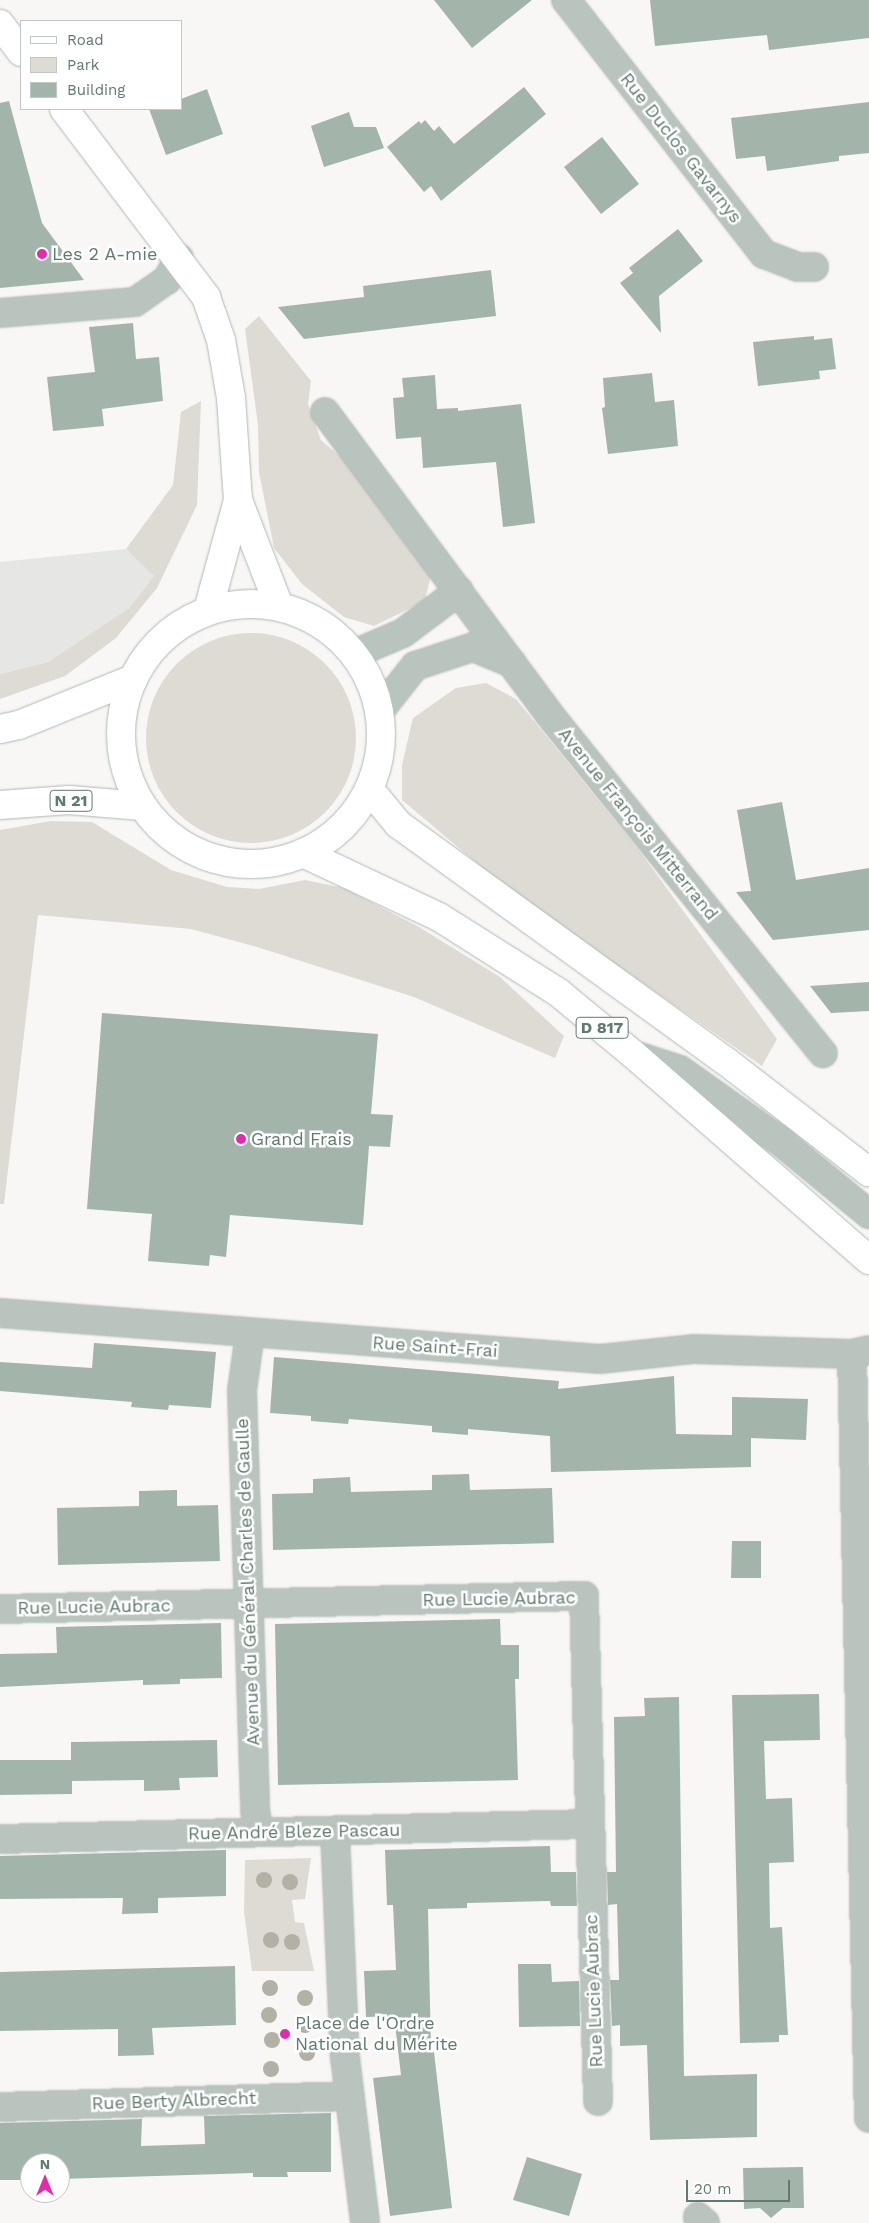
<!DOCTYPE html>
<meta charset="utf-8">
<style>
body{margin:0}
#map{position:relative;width:869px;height:2223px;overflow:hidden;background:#f9f6f6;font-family:"Work Sans",sans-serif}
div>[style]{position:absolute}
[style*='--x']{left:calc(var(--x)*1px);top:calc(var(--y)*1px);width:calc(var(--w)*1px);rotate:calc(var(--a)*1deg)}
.built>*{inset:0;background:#e6e7e5}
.green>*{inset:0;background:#dedbd5}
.round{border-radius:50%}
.building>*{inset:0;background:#a3b4ab}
.roads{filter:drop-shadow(0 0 1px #aeb9b4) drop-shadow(0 0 1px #aeb9b4)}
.minor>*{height:28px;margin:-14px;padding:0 14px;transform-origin:14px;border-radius:14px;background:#bac4bf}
.major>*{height:28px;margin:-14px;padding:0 14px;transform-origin:14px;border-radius:14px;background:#fff}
.major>.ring{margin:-14px;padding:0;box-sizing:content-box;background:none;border:28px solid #fff;border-radius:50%}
.trees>*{width:16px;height:16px;margin:-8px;border-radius:50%;background:#b3b0a5}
.dots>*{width:14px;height:14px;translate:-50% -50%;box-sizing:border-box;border:2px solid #fff;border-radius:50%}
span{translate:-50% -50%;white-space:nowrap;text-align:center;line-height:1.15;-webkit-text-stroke:5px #fff;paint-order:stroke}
.shield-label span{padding:1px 4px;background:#fff;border:1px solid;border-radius:4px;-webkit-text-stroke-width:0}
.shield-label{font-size:16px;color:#5e7b6d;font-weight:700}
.street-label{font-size:18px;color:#5e7b6d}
.poi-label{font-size:18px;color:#5e7b6d}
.left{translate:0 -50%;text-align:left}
.legend{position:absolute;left:20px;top:20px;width:162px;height:90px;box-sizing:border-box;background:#fff;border:1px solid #bfcac5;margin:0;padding:6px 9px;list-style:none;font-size:15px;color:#5e7b6d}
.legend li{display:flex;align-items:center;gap:10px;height:25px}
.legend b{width:25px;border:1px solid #bfcac5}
.north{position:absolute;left:20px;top:2153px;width:50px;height:50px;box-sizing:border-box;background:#fff;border:1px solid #bfcac5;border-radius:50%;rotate:0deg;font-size:14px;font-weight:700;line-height:20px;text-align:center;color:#5e7b6d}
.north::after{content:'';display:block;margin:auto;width:18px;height:22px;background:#e42bae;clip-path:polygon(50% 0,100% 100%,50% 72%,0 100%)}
.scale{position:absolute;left:686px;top:2180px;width:104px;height:22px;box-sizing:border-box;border:2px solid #5e7b6d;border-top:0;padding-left:6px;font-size:15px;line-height:18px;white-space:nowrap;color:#5e7b6d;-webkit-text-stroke:4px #fff;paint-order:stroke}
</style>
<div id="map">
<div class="built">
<i style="clip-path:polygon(126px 549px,155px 575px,129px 608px,48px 662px,0 674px,0 562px)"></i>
</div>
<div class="green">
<i style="clip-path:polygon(259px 316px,311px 381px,308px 404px,321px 440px,363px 476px,431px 574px,425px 601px,374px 626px,344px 617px,302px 584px,274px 548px,259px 472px,258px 425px,245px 329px)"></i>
<i style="clip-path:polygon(201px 401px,197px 505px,157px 588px,116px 638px,65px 676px,0 699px,0 674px,48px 662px,129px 608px,154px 576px,126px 549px,173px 485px,181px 412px)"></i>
<i class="round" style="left:146px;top:633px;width:210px;height:210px"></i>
<i style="clip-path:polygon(486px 683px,516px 699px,638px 849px,777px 1039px,762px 1066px,510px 891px,402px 800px,402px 765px,413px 718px,456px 688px)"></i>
<i style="clip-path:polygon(51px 821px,92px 822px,171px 870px,227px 887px,259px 889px,305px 880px,344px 888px,419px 927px,500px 977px,564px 1036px,555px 1058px,414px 997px,257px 947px,191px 929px,38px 915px,4px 1204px,0 1204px,0 830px)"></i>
<i style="clip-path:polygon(311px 1858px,305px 1899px,292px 1900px,295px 1922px,304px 1923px,314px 1971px,252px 1971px,244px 1912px,245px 1860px)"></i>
</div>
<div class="building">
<i style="clip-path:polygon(434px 0,532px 0,472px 48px)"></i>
<i style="clip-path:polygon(650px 0,869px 0,869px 38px,769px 50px,767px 35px,655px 46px)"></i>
<i style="clip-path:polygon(524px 87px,546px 114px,441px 201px,431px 186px,424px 192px,387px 147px,419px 121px,421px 124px,425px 120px,434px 131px,439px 126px,454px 144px)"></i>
<i style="clip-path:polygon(207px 89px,223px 134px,166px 155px,149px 109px,181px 109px,181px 99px)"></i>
<i style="clip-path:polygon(9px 101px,42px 223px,84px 280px,0 288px,0 103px)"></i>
<i style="clip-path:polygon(869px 102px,869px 153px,839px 156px,839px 161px,767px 171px,765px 156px,736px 159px,731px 118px)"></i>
<i style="clip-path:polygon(349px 112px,354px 127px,376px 127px,384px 148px,324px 167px,311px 126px)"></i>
<i style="clip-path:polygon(602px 137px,639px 184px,601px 214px,564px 167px)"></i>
<i style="clip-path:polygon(678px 229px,703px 261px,659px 296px,661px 333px,620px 283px,633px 273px,629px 268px)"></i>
<i style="clip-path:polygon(491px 270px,496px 316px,304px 339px,278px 307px,364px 297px,363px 286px)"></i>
<i style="clip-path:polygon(133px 323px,136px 359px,159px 357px,163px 401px,102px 409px,104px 426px,53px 431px,47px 377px,95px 372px,89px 327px)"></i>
<i style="clip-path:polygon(814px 336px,814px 340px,832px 338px,836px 369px,819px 371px,820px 379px,758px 386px,753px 342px)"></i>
<i style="clip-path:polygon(652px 373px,655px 402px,674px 400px,678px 446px,608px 454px,602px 408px,605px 407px,603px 378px)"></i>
<i style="clip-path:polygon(435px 375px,437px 409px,458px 408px,458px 411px,521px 404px,535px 523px,503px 527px,496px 462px,423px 468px,421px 437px,396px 439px,393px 398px,404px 397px,402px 378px)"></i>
<i style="clip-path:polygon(782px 802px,796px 880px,869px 868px,869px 930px,773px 940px,736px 892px,751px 891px,737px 810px)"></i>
<i style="clip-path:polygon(869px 982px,869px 1011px,831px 1013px,810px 986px)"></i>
<i style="clip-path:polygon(102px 1013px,378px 1034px,371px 1114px,393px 1115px,390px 1147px,369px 1146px,363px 1225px,230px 1215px,226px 1257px,210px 1255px,209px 1266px,148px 1261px,152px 1214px,87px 1209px)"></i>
<i style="clip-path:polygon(94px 1343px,216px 1352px,211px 1408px,169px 1405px,168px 1410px,131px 1407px,132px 1402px,0 1391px,0 1362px,92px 1368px)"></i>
<i style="clip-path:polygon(274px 1357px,559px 1381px,558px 1389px,674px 1376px,676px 1434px,732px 1435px,732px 1397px,808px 1399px,806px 1440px,751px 1438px,751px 1467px,551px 1472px,550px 1436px,468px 1429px,468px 1435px,432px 1432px,432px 1426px,349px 1419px,348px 1424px,311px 1421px,311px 1416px,270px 1413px)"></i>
<i style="clip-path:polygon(469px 1474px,470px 1490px,552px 1488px,554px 1543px,273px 1550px,272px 1494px,313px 1493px,313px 1479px,350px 1477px,351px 1492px,432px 1490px,432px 1475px)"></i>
<i style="clip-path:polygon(177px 1490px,177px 1506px,218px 1505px,220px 1561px,58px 1565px,57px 1508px,139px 1506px,139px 1491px)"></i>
<i style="clip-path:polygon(732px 1541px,761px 1541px,761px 1578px,731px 1578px)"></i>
<i style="clip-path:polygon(500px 1619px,501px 1645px,519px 1645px,519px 1679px,515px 1679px,518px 1780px,278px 1785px,275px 1624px)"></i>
<i style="clip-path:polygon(221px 1623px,222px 1678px,180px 1679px,180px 1684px,143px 1685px,143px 1680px,0 1687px,0 1654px,57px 1653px,56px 1627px)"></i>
<i style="clip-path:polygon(819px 1694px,820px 1740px,764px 1741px,766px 1799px,792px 1798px,794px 1862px,769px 1863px,770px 1928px,782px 1927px,788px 2035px,779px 2035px,779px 2042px,740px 2043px,732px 1695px)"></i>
<i style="clip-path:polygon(679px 1697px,684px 2076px,757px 2074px,757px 2137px,650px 2140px,647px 2045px,620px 2046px,620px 2025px,612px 2026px,610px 1980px,619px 1980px,617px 1904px,608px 1905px,607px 1872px,616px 1872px,614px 1717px,645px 1716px,644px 1698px)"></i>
<i style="clip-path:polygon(217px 1740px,218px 1777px,179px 1778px,180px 1790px,144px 1791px,144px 1780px,72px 1781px,72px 1794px,0 1795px,0 1760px,71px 1760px,71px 1742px)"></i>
<i style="clip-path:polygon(550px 1846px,551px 1872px,576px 1872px,577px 1906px,551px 1906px,550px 1901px,467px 1903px,467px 1908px,428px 1909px,431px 2052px,434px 2052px,452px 2208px,390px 2216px,373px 2078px,401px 2075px,394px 2016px,366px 2017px,364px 1971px,396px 1970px,393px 1905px,387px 1905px,385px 1850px)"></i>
<i style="clip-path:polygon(226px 1850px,226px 1896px,158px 1898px,158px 1913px,122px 1914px,123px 1898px,0 1899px,0 1856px)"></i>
<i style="clip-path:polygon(518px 1964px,551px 1964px,552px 1982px,579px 1981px,580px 2026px,519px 2027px)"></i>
<i style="clip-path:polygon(235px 1966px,236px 2025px,152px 2028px,154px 2055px,118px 2056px,118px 2029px,0 2031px,0 1972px)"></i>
<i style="clip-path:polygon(331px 2113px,331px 2172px,287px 2172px,288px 2177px,253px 2177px,253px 2173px,60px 2179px,60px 2163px,30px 2163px,30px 2180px,0 2180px,0 2123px,142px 2119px,141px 2146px,205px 2144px,204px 2116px)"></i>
<i style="clip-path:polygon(527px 2157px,582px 2174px,569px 2216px,513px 2200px)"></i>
<i style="clip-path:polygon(803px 2167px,804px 2208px,783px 2208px,771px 2218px,760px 2208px,744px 2209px,743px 2168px)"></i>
</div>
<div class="roads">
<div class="minor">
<i style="--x:566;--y:0;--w:322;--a:52.1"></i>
<i style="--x:764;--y:254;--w:36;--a:21"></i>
<i style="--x:798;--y:267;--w:16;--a:0"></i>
<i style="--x:0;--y:313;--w:135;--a:-4.7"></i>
<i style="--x:135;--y:302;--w:39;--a:-35"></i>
<i style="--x:167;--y:280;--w:25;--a:-61"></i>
<i style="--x:325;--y:412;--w:376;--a:53.4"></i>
<i style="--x:549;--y:714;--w:436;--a:51.1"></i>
<i style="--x:354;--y:654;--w:53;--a:-23.2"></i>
<i style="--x:403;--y:633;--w:70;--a:-36.9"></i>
<i style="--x:381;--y:709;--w:55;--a:-51.7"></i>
<i style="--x:415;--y:666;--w:61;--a:-18.1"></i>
<i style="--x:473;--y:647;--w:42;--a:22.3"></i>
<i style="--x:634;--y:1055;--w:48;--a:18.1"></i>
<i style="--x:680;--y:1070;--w:123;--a:35.4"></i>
<i style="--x:780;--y:1141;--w:115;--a:39.4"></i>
<i style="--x:0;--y:1313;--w:602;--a:4.38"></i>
<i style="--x:600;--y:1359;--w:95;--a:-6.1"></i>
<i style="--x:694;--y:1349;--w:158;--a:1.8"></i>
<i style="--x:852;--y:1354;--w:17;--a:-13"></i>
<i style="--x:250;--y:1333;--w:59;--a:97.9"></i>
<i style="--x:242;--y:1391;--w:419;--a:88.2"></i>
<i style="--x:255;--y:1810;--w:22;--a:80"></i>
<i style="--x:852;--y:1354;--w:764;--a:88.73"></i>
<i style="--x:0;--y:1609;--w:584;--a:-1.28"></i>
<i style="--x:584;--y:1596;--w:505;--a:88.41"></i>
<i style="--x:335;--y:1832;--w:225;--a:87.5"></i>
<i style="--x:345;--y:2057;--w:167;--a:83.1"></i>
<i style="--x:0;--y:1839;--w:589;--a:-1.46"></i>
<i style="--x:0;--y:2107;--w:349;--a:-1.8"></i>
<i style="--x:698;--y:2217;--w:9;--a:41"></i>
</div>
<div class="major">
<i style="--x:0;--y:24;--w:35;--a:53"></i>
<i style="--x:64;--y:109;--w:236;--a:52.9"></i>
<i style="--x:206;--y:297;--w:46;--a:70.8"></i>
<i style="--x:221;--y:340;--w:59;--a:80.2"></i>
<i style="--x:231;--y:398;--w:102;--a:86.1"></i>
<i style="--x:238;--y:500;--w:114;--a:68.9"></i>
<i class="ring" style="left:121px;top:604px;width:232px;height:232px"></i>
<i style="--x:208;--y:610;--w:114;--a:-74.7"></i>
<i style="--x:0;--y:729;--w:19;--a:-12"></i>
<i style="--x:19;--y:725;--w:123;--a:-22"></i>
<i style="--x:370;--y:790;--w:44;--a:50.5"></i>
<i style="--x:398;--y:824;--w:406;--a:35.9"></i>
<i style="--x:727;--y:1062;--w:180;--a:37.8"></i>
<i style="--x:0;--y:805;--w:69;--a:-4.1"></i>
<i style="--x:69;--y:800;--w:73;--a:4.7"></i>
<i style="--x:303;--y:853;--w:150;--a:25.2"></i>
<i style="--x:439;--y:917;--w:142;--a:32.3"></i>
<i style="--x:559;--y:993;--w:97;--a:39.6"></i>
<i style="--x:634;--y:1055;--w:312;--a:41.1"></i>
</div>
</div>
<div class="trees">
<i style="left:264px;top:1880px"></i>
<i style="left:290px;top:1882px"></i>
<i style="left:271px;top:1940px"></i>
<i style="left:292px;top:1942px"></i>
<i style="left:270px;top:1988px"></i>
<i style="left:305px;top:1998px"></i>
<i style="left:269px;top:2015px"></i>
<i style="left:305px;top:2025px"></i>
<i style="left:272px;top:2040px"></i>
<i style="left:307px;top:2053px"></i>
<i style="left:271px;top:2069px"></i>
</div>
<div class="dots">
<i style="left:42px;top:254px;background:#e42bae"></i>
<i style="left:241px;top:1139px;background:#e42bae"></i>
<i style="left:285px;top:2034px;background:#e42bae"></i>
</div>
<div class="shield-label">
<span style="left:71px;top:801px">N 21</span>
<span style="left:602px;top:1028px">D 817</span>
</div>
<div class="street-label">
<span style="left:681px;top:148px;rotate:52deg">Rue Duclos Gavarnys</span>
<span style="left:638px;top:824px;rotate:51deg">Avenue François Mitterrand</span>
<span style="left:435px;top:1347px;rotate:4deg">Rue Saint-Frai</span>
<span style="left:248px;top:1582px;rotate:-92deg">Avenue du Général Charles de Gaulle</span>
<span style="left:499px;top:1599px;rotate:-1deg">Rue Lucie Aubrac</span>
<span style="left:94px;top:1607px;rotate:-1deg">Rue Lucie Aubrac</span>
<span style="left:294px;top:1832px;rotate:-1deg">Rue André Bleze Pascau</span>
<span style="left:594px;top:1991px;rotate:-92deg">Rue Lucie Aubrac</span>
<span style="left:174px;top:2101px;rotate:-2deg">Rue Berty Albrecht</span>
</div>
<div class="poi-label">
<span class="left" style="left:52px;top:254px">Les 2 A-mie</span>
<span class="left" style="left:251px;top:1139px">Grand Frais</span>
<span class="left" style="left:295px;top:2034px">Place de l'Ordre<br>National du Mérite</span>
</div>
<ul class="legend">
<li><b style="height:6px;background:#fff"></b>Road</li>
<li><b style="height:14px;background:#dedbd5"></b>Park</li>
<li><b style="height:14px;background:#a3b4ab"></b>Building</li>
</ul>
<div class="north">N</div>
<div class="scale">20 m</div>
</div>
